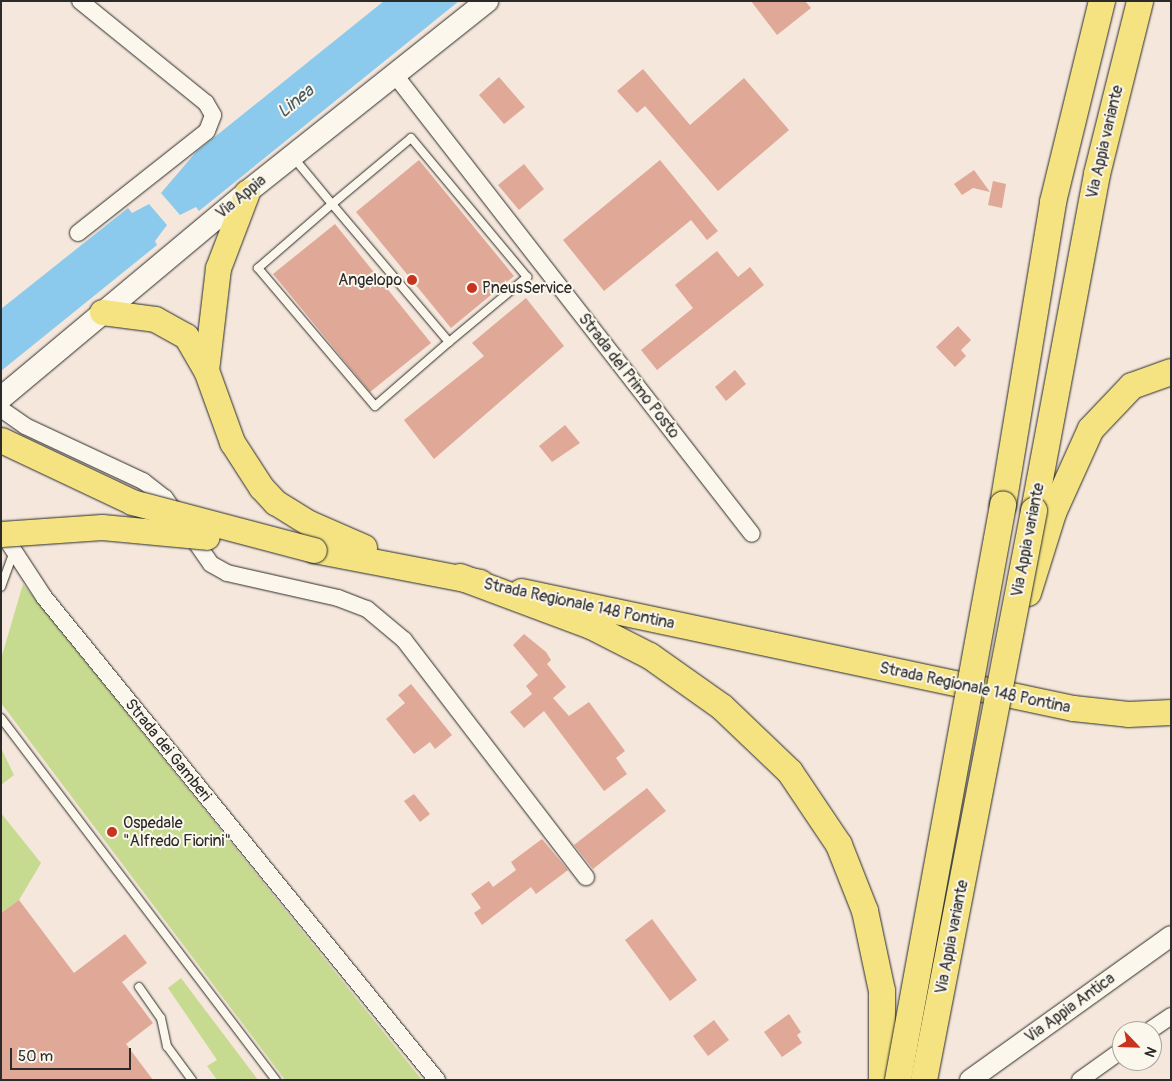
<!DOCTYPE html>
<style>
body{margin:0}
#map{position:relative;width:1172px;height:1081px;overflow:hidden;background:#f5e7db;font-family:Pangolin,sans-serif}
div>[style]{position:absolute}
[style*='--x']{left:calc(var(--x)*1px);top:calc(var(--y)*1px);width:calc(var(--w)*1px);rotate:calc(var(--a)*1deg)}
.green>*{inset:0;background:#c6db90}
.water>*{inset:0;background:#8bcaec}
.building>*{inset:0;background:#dfa897}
.roads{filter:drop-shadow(0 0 1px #2b2b2b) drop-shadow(0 0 1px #2b2b2b)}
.service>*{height:8px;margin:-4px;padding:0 4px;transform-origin:4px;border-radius:4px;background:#fbf7ec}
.minor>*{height:16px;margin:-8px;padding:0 8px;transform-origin:8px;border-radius:8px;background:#fbf7ec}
.tertiary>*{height:20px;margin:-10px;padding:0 10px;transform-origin:10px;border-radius:10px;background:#fbf7ec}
.secondary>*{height:22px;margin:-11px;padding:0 11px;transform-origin:11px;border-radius:11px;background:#fbf7ec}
.primary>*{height:25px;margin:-12.5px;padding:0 12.5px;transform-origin:12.5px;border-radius:12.5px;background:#f5e382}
.trunk>*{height:26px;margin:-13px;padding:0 13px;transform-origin:13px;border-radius:13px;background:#f5e382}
.bridges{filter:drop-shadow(0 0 1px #2b2b2b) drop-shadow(0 0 1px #2b2b2b)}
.primary-bridge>*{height:25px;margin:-12.5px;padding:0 12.5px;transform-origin:12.5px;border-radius:12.5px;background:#f5e382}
.trunk-bridge>*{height:26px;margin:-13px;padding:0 13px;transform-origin:13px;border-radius:13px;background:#f5e382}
.dots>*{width:14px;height:14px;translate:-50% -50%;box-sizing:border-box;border:2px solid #fbf7ec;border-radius:50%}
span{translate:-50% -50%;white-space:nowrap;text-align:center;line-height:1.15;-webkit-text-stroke:4px #fbf7ec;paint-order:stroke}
.street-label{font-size:16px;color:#2b2b2b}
.poi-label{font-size:16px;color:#2b2b2b}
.right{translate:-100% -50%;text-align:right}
.left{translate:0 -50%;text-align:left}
.water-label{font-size:18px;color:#485b65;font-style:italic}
.frame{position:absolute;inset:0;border:2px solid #2b2b2b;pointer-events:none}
.north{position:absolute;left:1112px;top:1021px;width:50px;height:50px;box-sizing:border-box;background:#fbf7ec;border:1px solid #a8a59f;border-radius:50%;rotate:114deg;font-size:14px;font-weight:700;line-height:20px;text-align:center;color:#2b2b2b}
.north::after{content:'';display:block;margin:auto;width:18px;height:22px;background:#c8321e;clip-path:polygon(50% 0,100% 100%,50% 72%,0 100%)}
.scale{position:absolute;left:10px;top:1048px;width:121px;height:22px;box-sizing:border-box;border:2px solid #2b2b2b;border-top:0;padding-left:6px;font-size:15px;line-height:18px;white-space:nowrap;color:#2b2b2b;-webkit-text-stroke:4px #fbf7ec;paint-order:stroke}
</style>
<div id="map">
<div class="green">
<i style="clip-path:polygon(23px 584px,422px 1080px,285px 1080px,1px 703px,1px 659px)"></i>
<i style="clip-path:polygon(1px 748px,14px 775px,1px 785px)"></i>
<i style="clip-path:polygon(1px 813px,41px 863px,19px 900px,1px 913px)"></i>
<i style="clip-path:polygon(181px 978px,258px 1080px,217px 1080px,207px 1066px,217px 1060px,168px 988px)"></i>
</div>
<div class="water">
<i style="clip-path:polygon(384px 1px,459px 1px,199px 211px,196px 207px,180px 215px,161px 193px,196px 152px)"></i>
<i style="clip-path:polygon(149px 204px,167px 225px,155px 241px,157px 245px,1px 371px,1px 309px,128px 208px,132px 213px)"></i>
</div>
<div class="building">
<i style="clip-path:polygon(751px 1px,805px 1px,811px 8px,777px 35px)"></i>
<i style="clip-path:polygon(643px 69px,690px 125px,744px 78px,789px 130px,718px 191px,645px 106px,637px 113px,617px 91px)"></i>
<i style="clip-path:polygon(499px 77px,525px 107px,504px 124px,479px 95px)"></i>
<i style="clip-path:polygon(419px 160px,514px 276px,451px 328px,356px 212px)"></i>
<i style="clip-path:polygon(660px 160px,718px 231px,707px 240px,691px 220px,604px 291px,563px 240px)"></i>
<i style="clip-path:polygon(524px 164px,544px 189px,519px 210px,498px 185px)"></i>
<i style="clip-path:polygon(974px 170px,990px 192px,973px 188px,962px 195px,954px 184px)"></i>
<i style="clip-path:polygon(993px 181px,1006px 184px,1002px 208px,988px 205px)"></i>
<i style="clip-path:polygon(335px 224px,431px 343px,370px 392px,273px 274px)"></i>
<i style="clip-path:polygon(717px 251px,738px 277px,750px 267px,764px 285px,657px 370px,641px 350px,693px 308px,675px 285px)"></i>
<i style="clip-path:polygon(526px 298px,564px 346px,434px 459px,404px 420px,484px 356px,472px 343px)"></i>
<i style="clip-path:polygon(958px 326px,971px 340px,961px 350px,966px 356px,955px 367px,936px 347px)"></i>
<i style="clip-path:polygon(735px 370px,746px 384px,726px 401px,715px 387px)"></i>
<i style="clip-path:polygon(565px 425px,580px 443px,552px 462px,539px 446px)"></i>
<i style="clip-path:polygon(524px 634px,546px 652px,551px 660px,547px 664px,566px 687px,553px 698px,569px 716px,589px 702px,625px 751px,616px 758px,627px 774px,604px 791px,544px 711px,524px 728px,510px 712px,532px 694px,526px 686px,538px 675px,513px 645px)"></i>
<i style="clip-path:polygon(411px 684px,452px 735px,435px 749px,430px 742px,414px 754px,386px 719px,405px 703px,398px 695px)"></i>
<i style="clip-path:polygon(647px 788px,666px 811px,593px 869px,574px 845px)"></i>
<i style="clip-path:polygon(414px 794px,430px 814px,420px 822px,404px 801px)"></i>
<i style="clip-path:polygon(542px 839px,568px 870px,536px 894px,531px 887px,482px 925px,474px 913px,481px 908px,471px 894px,489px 881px,493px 887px,516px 870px,511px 862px)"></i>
<i style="clip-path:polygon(19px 900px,74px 973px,125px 934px,147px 963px,122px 982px,153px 1023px,126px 1044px,153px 1080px,1px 1080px,1px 913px)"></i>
<i style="clip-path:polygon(652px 919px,697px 980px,670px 1001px,625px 940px)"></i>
<i style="clip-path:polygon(789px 1014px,801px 1032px,797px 1035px,802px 1043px,782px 1057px,764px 1032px)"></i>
<i style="clip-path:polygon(714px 1020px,729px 1040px,708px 1056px,693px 1036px)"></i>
</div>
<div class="roads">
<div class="service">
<i style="--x:293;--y:157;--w:61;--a:50.3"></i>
<i style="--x:332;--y:204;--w:181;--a:49.7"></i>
<i style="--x:449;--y:342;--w:102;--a:-39.8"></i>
<i style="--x:527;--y:277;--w:181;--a:-129.8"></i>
<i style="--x:411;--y:138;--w:103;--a:140.1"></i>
<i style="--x:332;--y:204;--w:98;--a:139.1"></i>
<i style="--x:258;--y:268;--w:181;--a:49.7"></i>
<i style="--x:375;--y:406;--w:98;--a:-40.9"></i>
<i style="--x:1;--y:587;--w:35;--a:-70"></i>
<i style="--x:1;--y:718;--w:455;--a:52.8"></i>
<i style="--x:139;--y:987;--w:38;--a:55"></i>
<i style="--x:161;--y:1018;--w:29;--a:78"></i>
<i style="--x:167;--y:1046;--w:42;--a:53.7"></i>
</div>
<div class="minor">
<i style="--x:395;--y:75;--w:581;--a:52.13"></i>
<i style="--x:78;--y:233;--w:164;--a:-38.3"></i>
<i style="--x:207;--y:131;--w:17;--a:-69"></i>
<i style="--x:213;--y:115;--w:14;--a:-120"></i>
<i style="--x:206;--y:103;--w:162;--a:-141"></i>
<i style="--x:1;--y:409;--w:29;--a:35"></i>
<i style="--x:25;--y:426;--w:130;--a:25"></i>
<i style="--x:143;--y:481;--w:28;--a:38"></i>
<i style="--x:165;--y:498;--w:80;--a:55.1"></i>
<i style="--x:211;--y:564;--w:18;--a:29"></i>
<i style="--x:227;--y:573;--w:114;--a:12.7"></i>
<i style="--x:338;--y:598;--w:31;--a:21"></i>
<i style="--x:367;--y:609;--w:48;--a:40"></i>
<i style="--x:404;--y:640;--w:299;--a:52.5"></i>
<i style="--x:1;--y:531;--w:79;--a:56.9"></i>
<i style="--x:44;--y:597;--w:623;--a:50.87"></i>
<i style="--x:1149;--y:1031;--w:27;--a:-34"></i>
<i style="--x:1080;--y:1080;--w:52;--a:-35.5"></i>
</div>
<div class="tertiary">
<i style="--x:970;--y:1080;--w:247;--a:-35.6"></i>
</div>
<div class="secondary">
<i style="--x:1;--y:398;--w:321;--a:-39.9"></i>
<i style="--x:247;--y:192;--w:307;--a:-38.5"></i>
</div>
<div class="primary">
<i style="--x:102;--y:312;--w:53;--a:7.5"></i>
<i style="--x:155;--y:319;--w:35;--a:29"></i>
<i style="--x:186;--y:336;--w:39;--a:60"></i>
<i style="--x:206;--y:370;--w:77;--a:70.1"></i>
<i style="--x:232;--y:442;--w:54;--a:57.2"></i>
<i style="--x:261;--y:487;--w:21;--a:47"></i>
<i style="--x:275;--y:502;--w:40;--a:32"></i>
<i style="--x:309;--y:523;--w:60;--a:23.6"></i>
<i style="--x:206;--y:370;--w:103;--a:-83.3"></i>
<i style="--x:218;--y:268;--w:81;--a:-69.1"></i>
<i style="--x:314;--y:550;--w:169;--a:10.9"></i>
<i style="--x:521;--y:591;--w:564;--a:11.97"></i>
<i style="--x:1073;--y:708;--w:55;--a:6.2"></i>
<i style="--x:1128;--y:714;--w:43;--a:-2.7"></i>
</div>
<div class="trunk">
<i style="--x:1003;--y:505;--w:307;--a:-80.6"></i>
<i style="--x:1053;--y:202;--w:207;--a:-76.3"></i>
<i style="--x:1034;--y:511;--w:343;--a:-79.4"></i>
<i style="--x:1097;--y:174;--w:178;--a:-76"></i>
<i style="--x:460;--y:577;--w:140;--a:20.5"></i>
<i style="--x:591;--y:626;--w:66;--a:27"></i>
<i style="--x:650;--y:656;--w:88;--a:35.3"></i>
<i style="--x:722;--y:707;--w:94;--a:43.7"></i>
<i style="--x:790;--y:772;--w:88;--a:56.1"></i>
<i style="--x:839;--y:845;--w:71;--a:68.5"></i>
<i style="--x:865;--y:911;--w:82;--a:78"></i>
<i style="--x:882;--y:991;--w:89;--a:90"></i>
<i style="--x:1028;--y:593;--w:84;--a:-72.6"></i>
<i style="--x:1053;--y:513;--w:92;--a:-65.7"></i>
<i style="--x:1091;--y:429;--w:59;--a:-46.4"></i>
<i style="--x:1132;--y:386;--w:41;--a:-19.7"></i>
</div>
</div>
<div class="bridges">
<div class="primary-bridge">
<i style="--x:1;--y:440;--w:145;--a:25.3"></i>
<i style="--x:132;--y:502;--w:188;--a:14.8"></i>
<i style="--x:1;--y:534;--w:101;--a:-4"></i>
<i style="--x:102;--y:527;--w:105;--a:5.4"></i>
</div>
<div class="trunk-bridge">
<i style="--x:898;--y:1080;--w:585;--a:-79.65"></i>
<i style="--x:924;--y:1080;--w:580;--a:-79.06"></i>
</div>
</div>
<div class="dots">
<i style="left:412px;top:280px;background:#c8321e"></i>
<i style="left:472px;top:288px;background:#c8321e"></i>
<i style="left:112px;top:832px;background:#c8321e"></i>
</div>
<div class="street-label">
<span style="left:1105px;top:142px;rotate:-77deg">Via Appia variante</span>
<span style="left:241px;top:197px;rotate:-39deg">Via Appia</span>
<span style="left:629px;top:376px;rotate:52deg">Strada del Primo Posto</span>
<span style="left:1028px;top:540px;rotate:-79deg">Via Appia variante</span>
<span style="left:579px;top:604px;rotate:12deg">Strada Regionale 148 Pontina</span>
<span style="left:975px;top:688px;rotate:12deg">Strada Regionale 148 Pontina</span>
<span style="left:168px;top:750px;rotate:51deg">Strada dei Gamberi</span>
<span style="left:952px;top:937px;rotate:-79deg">Via Appia variante</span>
<span style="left:1070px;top:1008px;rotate:-36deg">Via Appia Antica</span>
</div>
<div class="poi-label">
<span class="right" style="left:402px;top:280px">Angelopo</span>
<span class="left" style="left:482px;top:288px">PneusService</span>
<span class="left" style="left:123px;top:832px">Ospedale<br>"Alfredo Fiorini"</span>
</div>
<div class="water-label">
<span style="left:296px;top:102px;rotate:-39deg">Linea</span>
</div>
<div class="frame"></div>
<div class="north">N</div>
<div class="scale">50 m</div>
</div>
